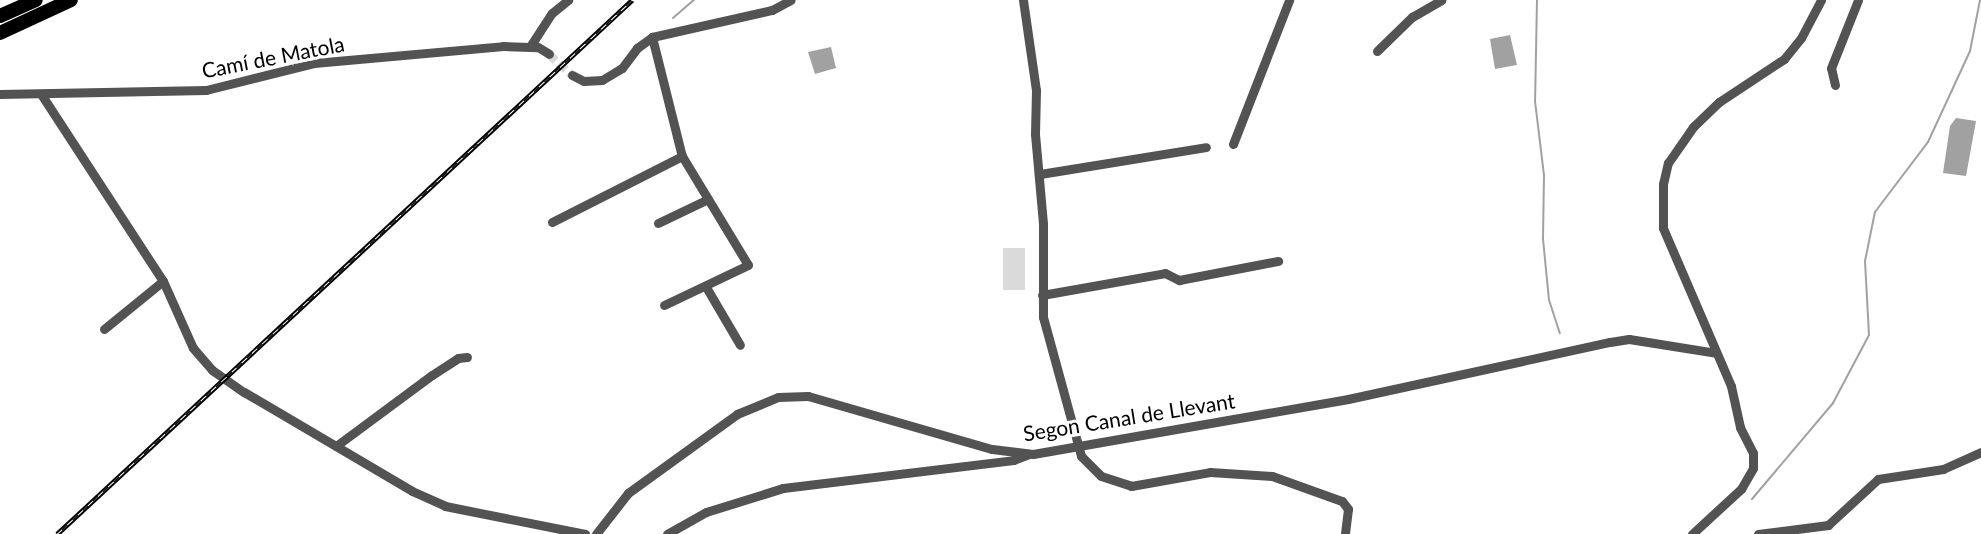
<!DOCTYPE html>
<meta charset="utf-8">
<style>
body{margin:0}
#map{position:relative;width:1981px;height:534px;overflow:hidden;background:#fff;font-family:Lato,sans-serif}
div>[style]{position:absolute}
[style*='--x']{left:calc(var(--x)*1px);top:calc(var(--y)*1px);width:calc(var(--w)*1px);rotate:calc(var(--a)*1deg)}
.green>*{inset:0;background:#dadada}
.water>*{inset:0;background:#a1a1a1}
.stream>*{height:2px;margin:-1px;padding:0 1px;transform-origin:1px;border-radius:1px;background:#a1a1a1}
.minor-tunnel>*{height:9px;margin-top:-4.5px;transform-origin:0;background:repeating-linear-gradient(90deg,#d9d9d9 0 9px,transparent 0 13.5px)}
.minor>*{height:9px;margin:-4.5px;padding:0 4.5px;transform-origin:4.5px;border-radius:4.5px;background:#535353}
.highway>*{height:14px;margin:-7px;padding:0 7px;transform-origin:7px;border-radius:7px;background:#000}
.rail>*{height:4.5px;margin-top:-2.25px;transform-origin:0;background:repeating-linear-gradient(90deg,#fff 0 7px,#000 0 14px);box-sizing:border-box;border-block:2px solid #000}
span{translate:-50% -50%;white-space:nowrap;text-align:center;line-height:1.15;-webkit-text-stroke:6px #fff;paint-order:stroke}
.street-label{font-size:21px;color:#000}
</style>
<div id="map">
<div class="green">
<i style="clip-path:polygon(1003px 248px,1025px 248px,1025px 290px,1003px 290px)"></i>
</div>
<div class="water">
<i style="clip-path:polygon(1510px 35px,1517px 65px,1495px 69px,1490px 39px)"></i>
<i style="clip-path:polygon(831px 47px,836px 68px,815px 74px,808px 52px)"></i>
<i style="clip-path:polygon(1956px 118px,1976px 121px,1966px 176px,1943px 173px,1950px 126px)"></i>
</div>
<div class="stream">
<i style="--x:1537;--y:0;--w:101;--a:91.1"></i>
<i style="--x:1535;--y:101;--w:75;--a:83.1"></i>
<i style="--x:1544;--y:175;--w:64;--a:90.9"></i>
<i style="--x:1543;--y:239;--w:61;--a:84.4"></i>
<i style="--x:1549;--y:300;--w:35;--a:72"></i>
<i style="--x:673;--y:18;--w:28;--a:-41"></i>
<i style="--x:1752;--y:499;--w:126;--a:-49.8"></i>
<i style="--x:1833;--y:403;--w:77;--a:-62.1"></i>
<i style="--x:1869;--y:335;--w:74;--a:-93.1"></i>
<i style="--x:1865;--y:261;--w:50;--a:-78.5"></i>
<i style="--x:1875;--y:212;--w:88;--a:-52.9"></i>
<i style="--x:1928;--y:142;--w:100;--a:-65.2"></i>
<i style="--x:1970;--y:51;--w:52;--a:-78.9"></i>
</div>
<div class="minor-tunnel">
<i style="--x:549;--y:54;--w:31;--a:42"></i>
</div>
<div class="minor">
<i style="--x:1023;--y:0;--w:91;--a:81.8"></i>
<i style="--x:1036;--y:90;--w:44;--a:91.3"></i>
<i style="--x:1035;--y:134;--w:90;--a:84.9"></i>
<i style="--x:1043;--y:224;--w:93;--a:90"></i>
<i style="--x:1043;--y:317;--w:144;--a:74.7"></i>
<i style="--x:1081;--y:456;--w:28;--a:45"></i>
<i style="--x:1101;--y:476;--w:32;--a:18"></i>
<i style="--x:1131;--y:486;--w:80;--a:-10"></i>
<i style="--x:1210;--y:472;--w:62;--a:3.7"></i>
<i style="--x:1272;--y:476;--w:74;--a:19.7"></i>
<i style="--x:1342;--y:501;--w:10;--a:53"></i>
<i style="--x:1348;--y:509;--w:25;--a:97"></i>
<i style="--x:652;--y:37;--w:123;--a:75.9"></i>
<i style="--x:682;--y:156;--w:127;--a:58.8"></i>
<i style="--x:748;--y:265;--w:93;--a:154.5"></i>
<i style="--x:531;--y:45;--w:38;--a:-57"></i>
<i style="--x:552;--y:13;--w:21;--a:-39"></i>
<i style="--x:1377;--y:51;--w:49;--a:-44.2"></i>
<i style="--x:1412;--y:17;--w:34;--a:-30"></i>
<i style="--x:572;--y:75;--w:13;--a:27"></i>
<i style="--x:584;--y:81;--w:18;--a:-3"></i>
<i style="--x:602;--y:80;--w:23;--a:-31"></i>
<i style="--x:622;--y:68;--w:25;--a:-53"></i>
<i style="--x:637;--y:48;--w:19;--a:-36"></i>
<i style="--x:652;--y:37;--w:123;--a:-12.7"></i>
<i style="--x:772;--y:10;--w:21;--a:-28"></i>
<i style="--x:1835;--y:85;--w:17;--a:-103"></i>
<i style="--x:1831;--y:68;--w:73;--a:-68.3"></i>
<i style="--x:0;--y:94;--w:206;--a:-1.1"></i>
<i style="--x:206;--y:90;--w:111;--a:-14"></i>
<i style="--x:314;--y:63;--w:190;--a:-5.1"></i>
<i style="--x:503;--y:46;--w:35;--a:2"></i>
<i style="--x:538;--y:47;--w:13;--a:32"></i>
<i style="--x:41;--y:94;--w:223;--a:56.9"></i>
<i style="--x:1233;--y:144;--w:155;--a:-68.7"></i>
<i style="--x:1040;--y:174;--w:168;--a:-9.2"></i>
<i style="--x:552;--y:222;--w:146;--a:-26.9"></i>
<i style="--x:658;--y:223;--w:55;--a:-25.6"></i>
<i style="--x:706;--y:287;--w:67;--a:59.6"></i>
<i style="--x:1042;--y:295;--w:125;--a:-10.1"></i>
<i style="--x:1165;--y:273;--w:16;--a:27"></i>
<i style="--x:1179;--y:280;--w:101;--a:-10.9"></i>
<i style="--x:104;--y:329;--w:76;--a:-39.1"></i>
<i style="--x:163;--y:281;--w:73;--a:65.9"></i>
<i style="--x:193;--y:348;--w:29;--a:49"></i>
<i style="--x:212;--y:370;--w:39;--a:35"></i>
<i style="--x:244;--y:392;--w:195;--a:30.5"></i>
<i style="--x:412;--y:491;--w:36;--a:24"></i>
<i style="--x:445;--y:506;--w:143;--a:11.3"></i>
<i style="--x:336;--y:446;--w:119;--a:-36.5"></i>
<i style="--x:432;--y:375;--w:31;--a:-33"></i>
<i style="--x:458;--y:358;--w:9;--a:-6"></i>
<i style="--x:596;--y:534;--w:52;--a:-52"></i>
<i style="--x:628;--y:493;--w:135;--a:-35.9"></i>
<i style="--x:737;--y:414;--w:44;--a:-22.5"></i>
<i style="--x:778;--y:397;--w:30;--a:-2"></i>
<i style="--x:808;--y:396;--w:191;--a:16.1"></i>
<i style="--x:992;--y:449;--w:41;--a:7"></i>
<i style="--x:1033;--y:454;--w:320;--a:-9.9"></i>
<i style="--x:1348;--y:399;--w:268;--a:-12.3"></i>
<i style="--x:1610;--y:342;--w:19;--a:-9"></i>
<i style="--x:1629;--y:339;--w:88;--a:9.1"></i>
<i style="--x:667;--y:534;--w:45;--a:-29.4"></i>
<i style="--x:706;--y:512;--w:81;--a:-17.3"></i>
<i style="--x:783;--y:488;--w:232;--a:-6.9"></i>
<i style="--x:1013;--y:460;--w:15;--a:-20"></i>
<i style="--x:1692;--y:534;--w:67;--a:-42.6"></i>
<i style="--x:1741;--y:489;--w:24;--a:-60"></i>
<i style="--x:1753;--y:468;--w:15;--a:-90"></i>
<i style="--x:1753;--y:453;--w:29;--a:-117"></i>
<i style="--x:1740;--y:427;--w:42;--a:-102.4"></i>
<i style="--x:1731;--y:386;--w:172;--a:-113.3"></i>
<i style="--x:1663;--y:228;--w:44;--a:-90"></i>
<i style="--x:1663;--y:184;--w:22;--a:-77"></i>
<i style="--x:1668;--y:163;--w:44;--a:-55.2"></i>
<i style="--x:1693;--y:127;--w:36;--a:-44"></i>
<i style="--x:1719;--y:102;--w:78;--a:-33.5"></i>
<i style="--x:1784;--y:59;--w:27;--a:-51"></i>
<i style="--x:1801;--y:38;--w:43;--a:-62.2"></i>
<i style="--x:1758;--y:534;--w:71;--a:-7.3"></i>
<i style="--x:1828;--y:525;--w:68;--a:-42.6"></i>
<i style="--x:1878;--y:479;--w:66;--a:-8.7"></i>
<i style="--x:1943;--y:469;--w:42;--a:-24.1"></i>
</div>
<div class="highway">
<i style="--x:0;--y:16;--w:39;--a:-24"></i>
<i style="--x:0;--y:33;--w:78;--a:-24.9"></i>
</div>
<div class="rail">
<i style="--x:57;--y:534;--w:785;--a:-42.88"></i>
</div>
<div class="street-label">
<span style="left:273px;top:57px;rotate:-11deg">Camí de Matola</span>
<span style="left:1129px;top:417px;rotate:-9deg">Segon Canal de Llevant</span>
</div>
</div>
